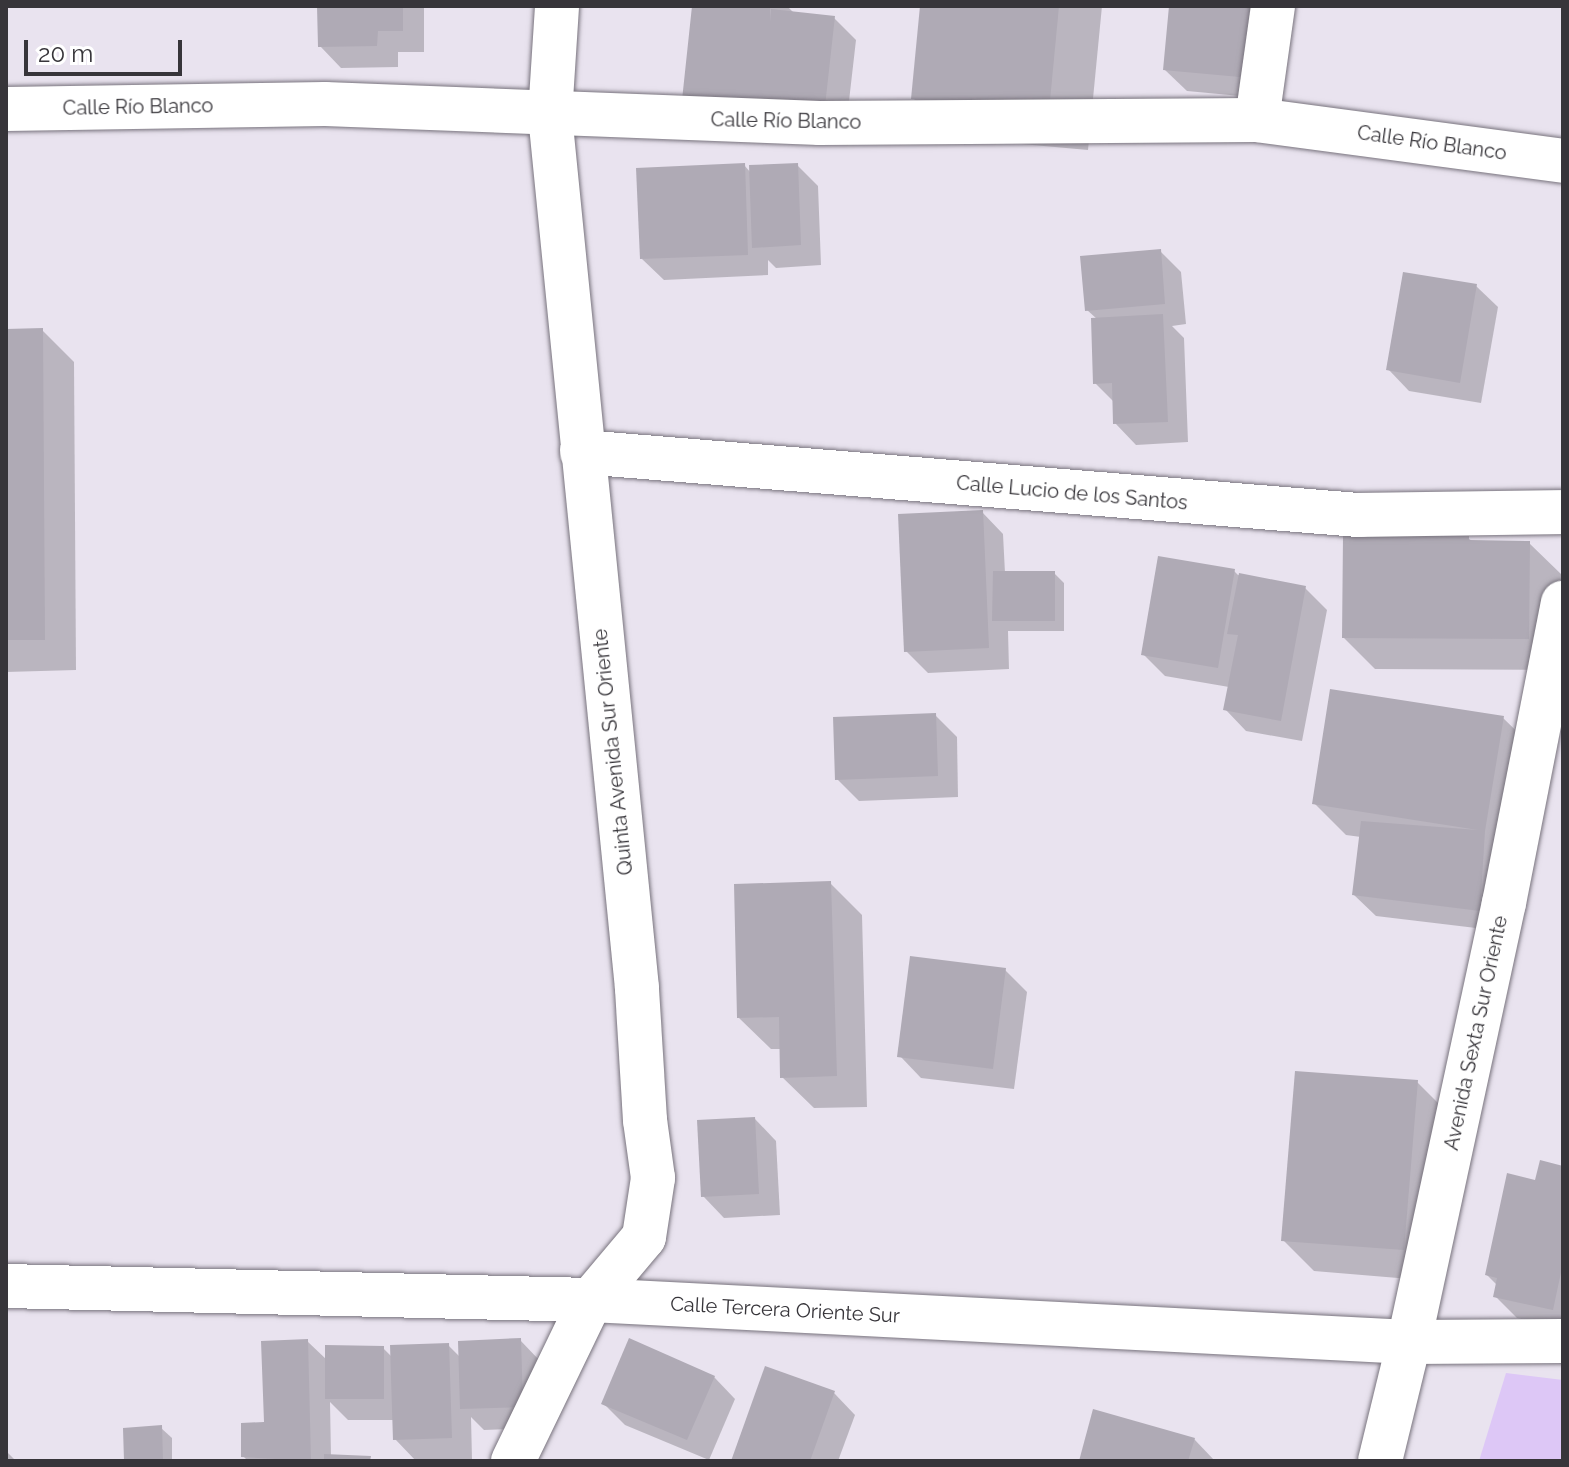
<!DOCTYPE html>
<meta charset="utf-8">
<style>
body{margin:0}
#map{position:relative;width:1569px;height:1467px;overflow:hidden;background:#e9e3ef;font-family:Raleway,sans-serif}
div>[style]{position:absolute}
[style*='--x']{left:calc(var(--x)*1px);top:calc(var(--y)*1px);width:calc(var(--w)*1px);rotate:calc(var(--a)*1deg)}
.green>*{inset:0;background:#ddc7f6}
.shadow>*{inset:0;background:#0003}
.building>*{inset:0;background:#afaab5}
.roads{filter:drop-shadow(0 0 2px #78737d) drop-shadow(0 0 2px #78737d)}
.street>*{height:44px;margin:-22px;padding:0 22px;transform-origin:22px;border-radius:22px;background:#fff}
span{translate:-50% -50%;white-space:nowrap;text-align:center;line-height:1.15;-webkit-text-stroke:6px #fff;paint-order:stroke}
.street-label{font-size:20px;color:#37353a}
.frame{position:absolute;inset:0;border:8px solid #37353a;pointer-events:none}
.scale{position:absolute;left:24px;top:40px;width:158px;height:36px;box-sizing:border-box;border:4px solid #37353a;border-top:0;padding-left:10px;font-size:24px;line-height:28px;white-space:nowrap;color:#37353a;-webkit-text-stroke:6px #fff;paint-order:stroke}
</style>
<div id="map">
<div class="green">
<i style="clip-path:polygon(1506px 1373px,1563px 1380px,1563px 1461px,1479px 1461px)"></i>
</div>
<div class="shadow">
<i style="clip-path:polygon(319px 6px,424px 6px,424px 52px,398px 52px,398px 67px,341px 68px,320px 46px)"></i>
<i style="clip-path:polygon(694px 6px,787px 6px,793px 12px,834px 18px,856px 40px,845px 136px)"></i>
<i style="clip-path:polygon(922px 6px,1102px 6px,1088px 150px,953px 138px,913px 98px)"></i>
<i style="clip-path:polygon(1171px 6px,1272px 99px,1187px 91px,1165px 70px)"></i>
<i style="clip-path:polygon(744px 165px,751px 173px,797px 165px,818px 186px,821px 265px,776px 268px,768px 260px,768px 275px,664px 280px,642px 259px)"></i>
<i style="clip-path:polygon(1160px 251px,1181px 272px,1186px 324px,1172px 326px,1184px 338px,1188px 442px,1136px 445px,1115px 423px,1114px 402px,1095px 383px,1097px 319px,1087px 310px)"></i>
<i style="clip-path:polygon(1476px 286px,1498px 307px,1481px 403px,1409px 391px,1388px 369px)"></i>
<i style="clip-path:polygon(42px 330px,74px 362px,76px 670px,6px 672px,6px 331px)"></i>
<i style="clip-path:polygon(982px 512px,1003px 534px,1005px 573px,1054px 573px,1064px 583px,1064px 631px,1008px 631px,1009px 669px,928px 673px,906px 651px)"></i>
<i style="clip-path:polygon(1468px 538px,1473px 542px,1529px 543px,1561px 574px,1560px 670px,1375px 669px,1344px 638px)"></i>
<i style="clip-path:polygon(1234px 571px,1238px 575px,1305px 588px,1327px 610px,1302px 741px,1246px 731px,1225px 709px,1229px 687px,1165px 676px,1143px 654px)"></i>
<i style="clip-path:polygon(935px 715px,957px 737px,958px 797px,859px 801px,837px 779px)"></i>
<i style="clip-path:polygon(1503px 718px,1535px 749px,1501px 931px,1376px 916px,1354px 895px,1361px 837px,1346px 835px,1315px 804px)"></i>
<i style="clip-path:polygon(830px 883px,862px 915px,867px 1107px,814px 1108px,782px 1077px,781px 1049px,771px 1049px,739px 1018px)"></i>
<i style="clip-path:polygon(1005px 970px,1027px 992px,1014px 1089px,921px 1078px,900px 1056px)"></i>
<i style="clip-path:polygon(1417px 1082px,1448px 1113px,1434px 1281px,1314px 1271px,1283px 1240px)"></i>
<i style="clip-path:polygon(755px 1119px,776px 1141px,780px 1215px,724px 1218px,703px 1196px)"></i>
<i style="clip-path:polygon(1563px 1168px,1563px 1328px,1517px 1318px,1495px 1296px,1497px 1285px,1487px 1275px,1537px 1182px)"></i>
<i style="clip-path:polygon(520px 1340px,541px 1362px,543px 1428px,484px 1430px,471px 1417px,472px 1459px,416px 1461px,395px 1439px,394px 1420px,348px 1420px,330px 1402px,331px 1457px,373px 1461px,248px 1461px,243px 1456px,266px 1424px,307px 1341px,327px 1360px,383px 1348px,392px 1357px,448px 1345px,460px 1357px)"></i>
<i style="clip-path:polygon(714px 1377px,735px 1399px,709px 1460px,625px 1425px,603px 1403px)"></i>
<i style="clip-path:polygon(834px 1393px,855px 1415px,838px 1461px,733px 1461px)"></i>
<i style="clip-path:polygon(161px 1428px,172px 1438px,172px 1461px,126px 1461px)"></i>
<i style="clip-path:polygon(1194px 1439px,1215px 1461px,1081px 1461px)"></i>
<i style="clip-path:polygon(6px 1451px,16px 1461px,6px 1461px)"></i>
</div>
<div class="building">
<i style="clip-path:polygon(317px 6px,403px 6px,403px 31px,378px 31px,377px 46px,318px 47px)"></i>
<i style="clip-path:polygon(692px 6px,770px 6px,770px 22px,771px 9px,835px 16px,824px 115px,682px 100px)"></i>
<i style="clip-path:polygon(920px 6px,1059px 6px,1049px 111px,911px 99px)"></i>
<i style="clip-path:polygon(1169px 6px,1257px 6px,1251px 78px,1163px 70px)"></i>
<i style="clip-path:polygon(745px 163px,748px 255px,640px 259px,636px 168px)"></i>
<i style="clip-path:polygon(798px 163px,801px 245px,752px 248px,749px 165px)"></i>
<i style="clip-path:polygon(1161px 249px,1165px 304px,1085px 311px,1080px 256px)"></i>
<i style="clip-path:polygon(1403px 272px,1477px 284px,1460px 383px,1386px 370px)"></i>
<i style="clip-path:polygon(1163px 314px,1168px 422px,1113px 424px,1112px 383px,1093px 384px,1091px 318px)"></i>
<i style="clip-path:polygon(43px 328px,45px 640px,6px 640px,6px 329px)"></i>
<i style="clip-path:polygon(983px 510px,989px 648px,904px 652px,898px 514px)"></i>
<i style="clip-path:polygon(1343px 536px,1469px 536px,1469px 540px,1530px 541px,1529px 639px,1342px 638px)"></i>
<i style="clip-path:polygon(1158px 556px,1235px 569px,1218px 668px,1141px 655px)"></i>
<i style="clip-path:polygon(993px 571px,1055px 571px,1055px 621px,992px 621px)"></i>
<i style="clip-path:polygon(1239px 573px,1306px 586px,1281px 721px,1223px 710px,1238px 635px,1227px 634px)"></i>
<i style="clip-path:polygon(1330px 689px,1504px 716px,1485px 831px,1480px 911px,1352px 895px,1361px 821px,1478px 830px,1312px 804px)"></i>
<i style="clip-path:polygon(936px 713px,938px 776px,835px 780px,833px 717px)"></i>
<i style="clip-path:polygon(831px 881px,837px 1076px,780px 1078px,779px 1017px,737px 1018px,734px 884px)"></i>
<i style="clip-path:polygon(910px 956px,1006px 968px,993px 1069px,897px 1057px)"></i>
<i style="clip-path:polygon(1295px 1071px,1418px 1080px,1404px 1250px,1281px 1241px)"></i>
<i style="clip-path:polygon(755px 1117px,759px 1194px,701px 1197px,697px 1120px)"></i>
<i style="clip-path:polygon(1540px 1160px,1563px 1166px,1563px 1263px,1553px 1310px,1493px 1297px,1497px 1278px,1485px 1275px,1507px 1173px,1535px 1180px)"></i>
<i style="clip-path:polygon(521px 1338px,523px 1407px,460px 1409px,458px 1341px)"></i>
<i style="clip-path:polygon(629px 1338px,715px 1376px,687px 1440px,601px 1404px)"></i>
<i style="clip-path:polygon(308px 1339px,311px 1461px,241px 1457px,241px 1423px,264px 1422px,261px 1341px)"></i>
<i style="clip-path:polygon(449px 1343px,452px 1438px,393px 1440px,390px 1345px)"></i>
<i style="clip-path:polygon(325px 1345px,384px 1346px,384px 1399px,325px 1399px)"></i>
<i style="clip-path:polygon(765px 1366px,835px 1391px,810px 1461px,731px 1461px)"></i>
<i style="clip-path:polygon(1093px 1409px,1195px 1438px,1188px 1461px,1079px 1461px)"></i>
<i style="clip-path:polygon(162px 1425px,163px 1461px,124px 1461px,123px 1428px)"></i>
<i style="clip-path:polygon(324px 1454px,371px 1456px,370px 1461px,324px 1461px)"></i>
</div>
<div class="roads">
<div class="street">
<i style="--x:6;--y:109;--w:319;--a:-0.9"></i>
<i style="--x:325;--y:104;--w:495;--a:2.2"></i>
<i style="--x:820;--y:123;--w:437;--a:-0.4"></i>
<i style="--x:1257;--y:120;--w:309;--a:7.6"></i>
<i style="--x:1257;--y:120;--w:115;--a:-82"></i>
<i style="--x:582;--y:452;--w:780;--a:4.64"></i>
<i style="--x:1359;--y:515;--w:204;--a:-0.8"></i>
<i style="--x:6;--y:1286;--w:585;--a:1.37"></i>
<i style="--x:591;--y:1300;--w:819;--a:2.94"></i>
<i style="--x:1409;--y:1342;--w:154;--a:-0.4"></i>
<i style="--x:513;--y:1461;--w:179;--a:-64.2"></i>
<i style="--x:591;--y:1300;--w:82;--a:-49.9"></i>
<i style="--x:644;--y:1237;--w:60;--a:-81.3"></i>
<i style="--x:653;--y:1178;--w:59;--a:-97.9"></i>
<i style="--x:645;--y:1120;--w:132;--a:-93.5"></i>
<i style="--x:637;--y:988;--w:877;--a:-95.69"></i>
<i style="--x:550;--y:115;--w:109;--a:-86.3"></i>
<i style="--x:1380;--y:1461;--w:122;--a:-76.3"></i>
<i style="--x:1409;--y:1342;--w:449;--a:-77.8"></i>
<i style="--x:1504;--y:903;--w:306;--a:-78.9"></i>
</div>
</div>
<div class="street-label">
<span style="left:138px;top:107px;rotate:-1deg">Calle Río Blanco</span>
<span style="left:786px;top:121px;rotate:1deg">Calle Río Blanco</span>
<span style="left:1432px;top:143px;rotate:8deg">Calle Río Blanco</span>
<span style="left:1072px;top:493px;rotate:5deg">Calle Lucio de los Santos</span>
<span style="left:613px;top:752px;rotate:-96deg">Quinta Avenida Sur Oriente</span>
<span style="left:1476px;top:1033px;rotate:-78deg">Avenida Sexta Sur Oriente</span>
<span style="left:785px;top:1310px;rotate:3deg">Calle Tercera Oriente Sur</span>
</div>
<div class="frame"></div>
<div class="scale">20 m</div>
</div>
